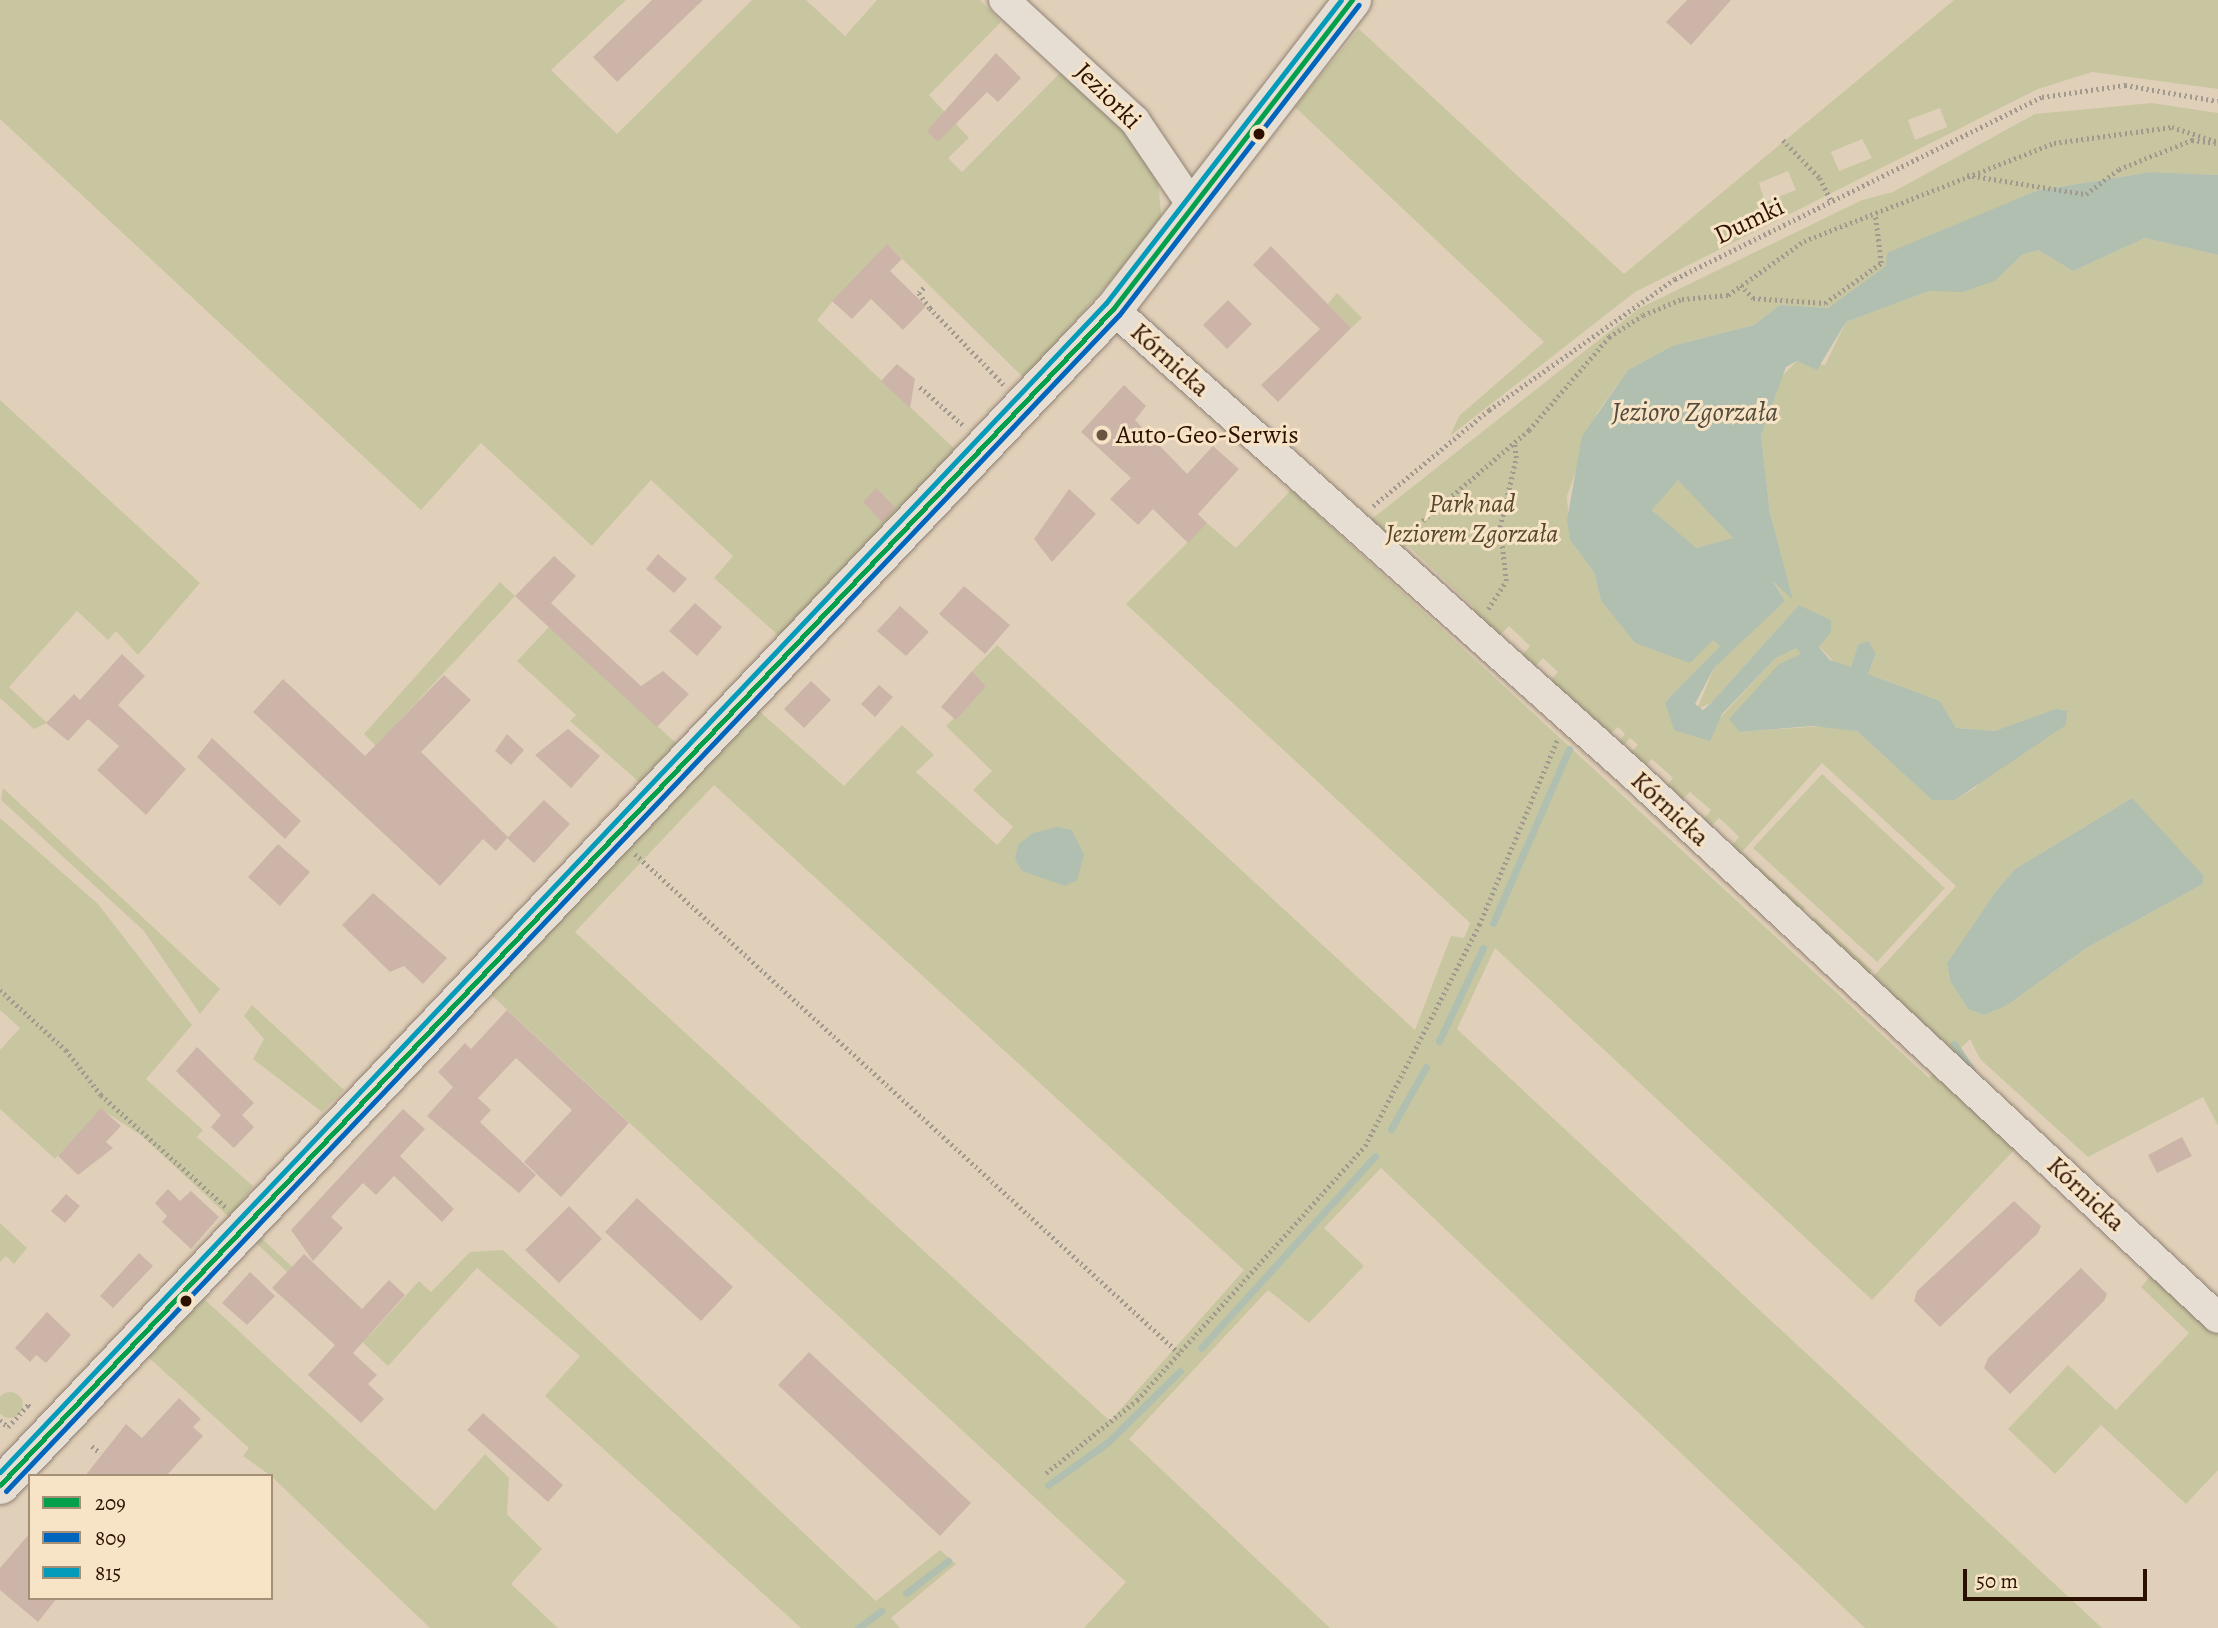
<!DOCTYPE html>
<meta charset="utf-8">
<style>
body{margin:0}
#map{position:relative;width:2218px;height:1628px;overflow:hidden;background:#e1d0b9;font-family:Alegreya,serif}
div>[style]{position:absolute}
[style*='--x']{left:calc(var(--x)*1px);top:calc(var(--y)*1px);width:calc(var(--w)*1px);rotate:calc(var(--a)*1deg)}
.green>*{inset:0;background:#c8c6a0}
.round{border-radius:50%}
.water>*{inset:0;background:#b0bfb0}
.stream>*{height:7px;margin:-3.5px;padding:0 3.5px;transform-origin:3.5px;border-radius:3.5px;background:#b0bfb0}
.building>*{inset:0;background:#ccb4a8}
.path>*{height:4.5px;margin-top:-2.25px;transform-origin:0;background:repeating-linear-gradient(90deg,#a2998e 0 2px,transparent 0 5.5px)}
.roads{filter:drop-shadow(0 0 2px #908274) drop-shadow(0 0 2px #908274)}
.minor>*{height:30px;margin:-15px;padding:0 15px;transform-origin:15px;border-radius:15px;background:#e6ded2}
.tertiary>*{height:37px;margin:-18.5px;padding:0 18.5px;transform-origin:18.5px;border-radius:18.5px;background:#e6ded2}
.bus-1>*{height:5px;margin:-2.5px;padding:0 2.5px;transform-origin:2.5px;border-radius:2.5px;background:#029f4d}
.bus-2>*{height:5px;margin:-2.5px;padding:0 2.5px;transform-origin:2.5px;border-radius:2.5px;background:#0065bd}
.bus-3>*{height:5px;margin:-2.5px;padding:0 2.5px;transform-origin:2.5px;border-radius:2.5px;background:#049ab9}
.dots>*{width:19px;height:19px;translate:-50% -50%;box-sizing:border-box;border:4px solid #f7e3c6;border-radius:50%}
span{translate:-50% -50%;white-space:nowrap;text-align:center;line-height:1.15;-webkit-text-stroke:6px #f7e3c6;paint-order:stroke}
.street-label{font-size:26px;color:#2c1100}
.poi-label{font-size:26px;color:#2c1100}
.left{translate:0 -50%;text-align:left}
.park-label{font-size:26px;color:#55452a;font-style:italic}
.water-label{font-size:28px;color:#534b3c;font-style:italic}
.legend{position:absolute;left:28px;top:1474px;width:245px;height:126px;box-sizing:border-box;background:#f7e3c6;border:2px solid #a68f77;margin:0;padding:9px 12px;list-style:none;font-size:21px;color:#2c1100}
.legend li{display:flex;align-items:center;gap:14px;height:35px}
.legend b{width:35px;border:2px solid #a68f77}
.scale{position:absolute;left:1963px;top:1569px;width:184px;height:32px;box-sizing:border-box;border:4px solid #2c1100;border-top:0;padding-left:9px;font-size:21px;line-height:24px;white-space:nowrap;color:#2c1100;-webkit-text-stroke:5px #f7e3c6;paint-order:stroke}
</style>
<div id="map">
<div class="green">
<i style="clip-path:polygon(0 0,626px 0,551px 70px,617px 134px,752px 0,806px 0,845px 36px,877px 0,980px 0,1001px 22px,929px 95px,969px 138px,948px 158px,962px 172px,1066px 67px,1156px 160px,1162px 223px,1024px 378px,888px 245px,832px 302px,817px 320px,956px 450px,779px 636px,714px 578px,733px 556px,651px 480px,592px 546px,481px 443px,421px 510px,0 119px)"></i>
<i style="clip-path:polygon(evenodd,1954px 0,2218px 0,2218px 89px,2092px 72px,2038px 89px,1635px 292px,1450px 436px,1459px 416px,1544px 342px,1295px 107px,1359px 29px,1624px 274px,1954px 0,1940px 108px,1947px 127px,1915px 140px,1908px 120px,1940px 108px,1954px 0,1862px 139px,1872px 158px,1839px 171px,1831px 152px,1862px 139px,1954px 0,1788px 171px,1796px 190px,1765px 202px,1759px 183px,1788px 171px)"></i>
<i style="clip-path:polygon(evenodd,2152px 103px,2218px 113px,2218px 175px,2152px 172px,2039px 190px,1887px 266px,1828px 308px,1780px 305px,1754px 325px,1672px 346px,1628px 370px,1597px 413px,1567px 496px,1570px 540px,1594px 572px,1601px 601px,1635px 643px,1713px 639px,1720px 646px,1665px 702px,1716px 722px,1776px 658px,1796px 648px,1802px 654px,1730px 719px,1739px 732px,1837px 725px,1857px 731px,1932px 800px,1955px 800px,1975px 788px,2021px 723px,1995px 731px,1956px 728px,1940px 701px,1868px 674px,1876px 654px,1858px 645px,1851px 667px,1839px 667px,1819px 646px,1821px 616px,1799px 605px,1711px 703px,1697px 709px,1714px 668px,1782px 595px,1773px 580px,1792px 598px,1770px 513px,1761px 435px,1778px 380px,1797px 361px,1825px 365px,1846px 322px,1929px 291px,1995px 281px,2022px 255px,2038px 250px,2073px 271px,2145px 238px,2218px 255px,2218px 1126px,2203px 1097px,2088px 1157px,1980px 1059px,1970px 1039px,1954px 1055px,1870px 980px,1956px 886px,1822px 763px,1742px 852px,1805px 908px,1799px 915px,1731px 847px,1739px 837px,1726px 824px,1719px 818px,1709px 828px,1702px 822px,1711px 810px,1690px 792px,1679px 803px,1665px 788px,1673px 778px,1652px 759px,1643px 769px,1628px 755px,1638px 745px,1630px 738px,1621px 749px,1617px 744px,1625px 734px,1618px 727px,1608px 736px,1547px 685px,1558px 672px,1543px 658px,1534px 668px,1521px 656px,1530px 646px,1509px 626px,1496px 639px,1473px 618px,1474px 607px,1408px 546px,1397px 550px,1368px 522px,1638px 309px,1862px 200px,1893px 192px,2035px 114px,2152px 103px,2132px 798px,2203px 884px,2088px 947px,2006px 1006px,1984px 1015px,1968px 1009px,1950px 981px,1947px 963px,1996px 891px,2015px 869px,2132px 798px)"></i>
<i style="clip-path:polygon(1337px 293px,1362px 318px,1351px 328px,1327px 305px)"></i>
<i style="clip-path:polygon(0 400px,200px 583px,138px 655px,116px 631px,108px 640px,77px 611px,9px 687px,47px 723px,34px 729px,0 698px)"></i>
<i style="clip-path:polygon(1678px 479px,1733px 538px,1696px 548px,1679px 538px,1652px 509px)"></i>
<i style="clip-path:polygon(evenodd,1291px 490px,1929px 1078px,1936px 1071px,2017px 1147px,1872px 1300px,1495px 948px,1457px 1029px,2102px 1628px,1865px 1628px,1381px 1168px,1324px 1228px,1364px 1266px,1309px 1323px,1268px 1290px,1129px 1439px,1330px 1628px,1084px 1628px,1126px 1582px,487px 991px,758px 710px,844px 786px,902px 725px,934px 755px,916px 772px,997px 845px,1013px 827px,973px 790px,992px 771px,946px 726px,986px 686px,972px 671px,997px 645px,1415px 1030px,1451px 936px,1464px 938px,1470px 923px,1126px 604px,1207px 523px,1236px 548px,1291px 490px,714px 785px,1244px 1270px,1110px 1421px,575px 932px,714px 785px)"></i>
<i style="clip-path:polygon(500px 582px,515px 596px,376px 746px,364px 734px)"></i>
<i style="clip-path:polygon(549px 627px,676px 743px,639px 782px,570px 721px,576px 715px,517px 661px)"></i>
<i style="clip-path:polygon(1822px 774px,1945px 888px,1877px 962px,1753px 848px)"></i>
<i style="clip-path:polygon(3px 788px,220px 989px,200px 1014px,144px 931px,1px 800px)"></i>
<i style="clip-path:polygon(0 818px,98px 904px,192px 1025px,146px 1079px,203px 1130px,197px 1137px,253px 1186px,230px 1218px,142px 1136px,101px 1109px,55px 1159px,0 1109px,0 1050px,20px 1028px,0 1010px)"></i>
<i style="clip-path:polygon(1814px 917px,1872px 970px,1866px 976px,1809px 924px)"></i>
<i style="clip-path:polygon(252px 1005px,344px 1090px,322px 1112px,253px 1059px,264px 1039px,244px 1016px)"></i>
<i style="clip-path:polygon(0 1223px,27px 1248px,14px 1264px,6px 1256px,0 1262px)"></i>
<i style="clip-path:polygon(259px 1236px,368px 1337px,419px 1281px,431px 1292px,470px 1252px,503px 1250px,876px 1601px,940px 1550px,956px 1564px,891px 1618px,900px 1628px,801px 1628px,545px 1396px,580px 1356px,477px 1268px,388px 1366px,254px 1241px)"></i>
<i style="clip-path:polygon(2154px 1272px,2218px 1334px,2218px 1470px,2186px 1504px,2101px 1425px,2055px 1474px,2008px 1429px,2068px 1365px,2116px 1410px,2189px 1333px,2141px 1287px)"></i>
<i style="clip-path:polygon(204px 1299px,435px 1511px,485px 1454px,509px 1478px,507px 1514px,542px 1549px,511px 1584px,558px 1628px,430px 1628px,271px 1476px,243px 1456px,249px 1448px,148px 1357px)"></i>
<i class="round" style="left:-3px;top:1392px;width:26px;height:26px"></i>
</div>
<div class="water">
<i style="clip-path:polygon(evenodd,2152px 172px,2218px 175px,2218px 255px,2145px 238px,2073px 271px,2038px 250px,2022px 255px,1995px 281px,1962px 292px,1929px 291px,1846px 322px,1817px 370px,1797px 361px,1786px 367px,1761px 435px,1770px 513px,1793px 600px,1773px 581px,1785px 601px,1714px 668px,1695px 704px,1703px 710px,1711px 703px,1799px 605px,1831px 620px,1831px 632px,1819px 647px,1830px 660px,1851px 667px,1858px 645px,1868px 641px,1876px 654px,1868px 674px,1940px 701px,1956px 728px,1995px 731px,2056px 709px,2067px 711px,2066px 725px,1955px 800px,1932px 800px,1857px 731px,1813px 726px,1739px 732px,1729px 719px,1779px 664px,1801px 654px,1796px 648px,1776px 658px,1722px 714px,1710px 741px,1674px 730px,1665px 702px,1720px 646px,1713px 640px,1690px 663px,1635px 643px,1601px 601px,1594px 572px,1570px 540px,1567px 520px,1582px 436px,1628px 370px,1672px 346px,1754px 325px,1780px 305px,1828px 308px,1886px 266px,1887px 253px,2039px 190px,2152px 172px,1678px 480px,1733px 538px,1696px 548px,1652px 510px,1678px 480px)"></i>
<i style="clip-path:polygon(2132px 798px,2203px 875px,2203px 884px,2088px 947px,2006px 1006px,1984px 1015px,1968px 1009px,1950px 981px,1947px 963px,1996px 891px,2015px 869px)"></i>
<i style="clip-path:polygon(1057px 827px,1072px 830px,1084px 855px,1077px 880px,1065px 886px,1022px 871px,1015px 859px,1018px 845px,1033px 833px)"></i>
</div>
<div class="stream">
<i style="--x:1493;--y:923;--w:190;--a:-66.4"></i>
<i style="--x:1439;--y:1041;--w:103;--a:-64.7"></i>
<i style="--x:1954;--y:1044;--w:32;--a:56"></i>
<i style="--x:1391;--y:1129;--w:71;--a:-60.6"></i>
<i style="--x:1201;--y:1348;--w:259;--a:-47.8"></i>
<i style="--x:1048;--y:1485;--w:74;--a:-35.6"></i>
<i style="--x:1108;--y:1442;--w:101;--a:-44.6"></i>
<i style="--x:906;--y:1593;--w:53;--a:-37.3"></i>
<i style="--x:858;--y:1628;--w:29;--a:-36"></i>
</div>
<div class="building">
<i style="clip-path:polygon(652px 0,703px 0,617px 82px,593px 57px)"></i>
<i style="clip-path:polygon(1687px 0,1731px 0,1691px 45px,1666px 22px)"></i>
<i style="clip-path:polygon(996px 53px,1021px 78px,998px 102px,987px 92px,938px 142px,927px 131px)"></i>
<i style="clip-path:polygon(887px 244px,902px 259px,890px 271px,926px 306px,903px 330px,871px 299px,852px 319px,832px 301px)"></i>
<i style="clip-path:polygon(1271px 246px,1351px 328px,1278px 402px,1261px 385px,1320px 329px,1253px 265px)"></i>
<i style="clip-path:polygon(1228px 300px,1252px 324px,1227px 349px,1203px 325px)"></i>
<i style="clip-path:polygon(897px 364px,915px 379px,910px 408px,881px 381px)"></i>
<i style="clip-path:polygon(1124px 385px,1146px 406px,1135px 420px,1187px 474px,1213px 446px,1239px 469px,1198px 514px,1207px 523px,1188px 543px,1153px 509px,1138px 525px,1110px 499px,1131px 478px,1081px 432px)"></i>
<i style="clip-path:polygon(876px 488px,896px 508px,882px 522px,863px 502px)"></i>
<i style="clip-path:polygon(1069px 489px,1096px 514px,1052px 562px,1034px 539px)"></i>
<i style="clip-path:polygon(658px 554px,687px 579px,674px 593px,646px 569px)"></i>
<i style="clip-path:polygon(554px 556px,576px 576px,551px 603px,641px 686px,663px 671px,689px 694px,657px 727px,515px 596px)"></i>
<i style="clip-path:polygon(964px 586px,1010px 625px,985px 654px,939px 614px)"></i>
<i style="clip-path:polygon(695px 603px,722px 627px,697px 656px,669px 631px)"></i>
<i style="clip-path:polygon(900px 606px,929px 632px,906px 656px,877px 631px)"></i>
<i style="clip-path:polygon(122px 654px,145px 676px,118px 705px,186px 769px,146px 815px,97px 770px,119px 746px,88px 719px,68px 741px,46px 723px,74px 694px,80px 700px)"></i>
<i style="clip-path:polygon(972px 671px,986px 686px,956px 720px,941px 707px)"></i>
<i style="clip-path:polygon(444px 675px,471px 700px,421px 752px,508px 837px,496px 851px,483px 839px,440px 886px,253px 712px,283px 679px,365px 756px)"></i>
<i style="clip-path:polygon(811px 681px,831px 700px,804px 728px,784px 709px)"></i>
<i style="clip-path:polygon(879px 685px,893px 697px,875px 717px,861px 704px)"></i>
<i style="clip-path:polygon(568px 729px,600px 756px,571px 788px,535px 755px)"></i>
<i style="clip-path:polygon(507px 734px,524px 750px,511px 765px,495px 751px)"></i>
<i style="clip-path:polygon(212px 738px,301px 821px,285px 839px,197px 757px)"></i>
<i style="clip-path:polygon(544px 800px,570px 824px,534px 863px,507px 838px)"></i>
<i style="clip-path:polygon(278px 844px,310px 872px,280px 906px,248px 877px)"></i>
<i style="clip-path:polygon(373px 893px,447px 958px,423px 984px,404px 966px,390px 972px,342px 925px)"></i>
<i style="clip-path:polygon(507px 1010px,629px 1123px,561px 1197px,524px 1162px,572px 1110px,516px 1058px,478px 1098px,491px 1110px,480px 1122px,536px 1175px,519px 1193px,427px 1116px,453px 1087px,438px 1072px,465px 1043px,471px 1049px)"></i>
<i style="clip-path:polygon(197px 1047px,254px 1103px,242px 1115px,254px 1127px,234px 1148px,211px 1127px,221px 1115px,176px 1071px)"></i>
<i style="clip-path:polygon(101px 1108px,121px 1126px,106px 1142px,113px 1148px,78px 1175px,58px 1156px)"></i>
<i style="clip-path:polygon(403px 1109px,425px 1129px,400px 1156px,454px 1209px,442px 1222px,394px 1176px,376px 1195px,363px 1183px,331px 1217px,343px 1228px,313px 1261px,291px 1230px)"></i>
<i style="clip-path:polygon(2182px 1137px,2192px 1156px,2157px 1173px,2148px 1155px)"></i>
<i style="clip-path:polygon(168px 1189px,180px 1201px,191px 1191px,219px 1217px,191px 1249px,162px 1222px,167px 1216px,155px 1203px)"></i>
<i style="clip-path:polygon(66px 1194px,80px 1206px,65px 1223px,51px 1211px)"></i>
<i style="clip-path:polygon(637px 1198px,733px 1287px,701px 1321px,605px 1232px)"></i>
<i style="clip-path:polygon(2014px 1201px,2041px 1226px,2038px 1233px,1940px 1327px,1914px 1301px,1917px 1291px)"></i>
<i style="clip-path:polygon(569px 1206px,602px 1239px,559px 1283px,525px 1250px)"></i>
<i style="clip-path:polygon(139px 1253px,153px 1266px,113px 1308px,100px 1296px)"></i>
<i style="clip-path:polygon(304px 1254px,362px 1309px,389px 1280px,405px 1295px,353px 1353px,377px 1375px,368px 1384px,384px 1399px,361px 1423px,308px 1375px,335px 1345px,272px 1288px)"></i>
<i style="clip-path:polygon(2081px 1268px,2107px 1294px,2104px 1301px,2010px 1394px,1984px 1368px,1988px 1358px)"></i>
<i style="clip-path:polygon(250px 1272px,275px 1296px,247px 1325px,222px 1303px)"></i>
<i style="clip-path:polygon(47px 1312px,71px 1335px,46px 1363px,36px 1355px,30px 1362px,15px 1348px)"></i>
<i style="clip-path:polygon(809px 1352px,971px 1503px,940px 1536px,778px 1385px)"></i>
<i style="clip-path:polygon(179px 1398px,201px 1419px,193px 1427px,203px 1436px,166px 1476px,85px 1476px,126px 1424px,142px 1438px)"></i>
<i style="clip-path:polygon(483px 1413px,563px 1485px,548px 1502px,467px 1430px)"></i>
<i style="clip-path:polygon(30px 1533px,30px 1598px,57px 1598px,38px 1622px,0 1590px,0 1568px)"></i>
</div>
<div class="path">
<i style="--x:1783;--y:140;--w:53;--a:45.8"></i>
<i style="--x:1820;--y:178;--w:25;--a:64"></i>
<i style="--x:1967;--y:175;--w:121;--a:9.1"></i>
<i style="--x:2086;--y:194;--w:41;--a:-37.1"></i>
<i style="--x:2119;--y:169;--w:79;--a:-21.7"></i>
<i style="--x:2192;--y:140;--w:24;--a:7"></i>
<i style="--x:1741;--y:285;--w:18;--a:47"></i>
<i style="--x:1753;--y:298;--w:72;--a:4"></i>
<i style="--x:1825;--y:303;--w:69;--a:-35.5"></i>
<i style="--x:1881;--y:263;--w:49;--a:-97"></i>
<i style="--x:924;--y:288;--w:7;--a:135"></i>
<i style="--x:919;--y:293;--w:19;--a:54"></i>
<i style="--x:930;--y:308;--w:107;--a:46.1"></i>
<i style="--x:920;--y:387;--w:59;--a:41.6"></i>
<i style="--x:1373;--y:506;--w:151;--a:-39.6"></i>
<i style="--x:1489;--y:410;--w:228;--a:-35.2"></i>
<i style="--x:1675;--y:279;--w:410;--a:-26.4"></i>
<i style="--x:2042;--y:97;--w:84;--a:-8.2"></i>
<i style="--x:2125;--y:85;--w:94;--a:9.8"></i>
<i style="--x:1406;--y:535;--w:162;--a:-40.5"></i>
<i style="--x:1529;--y:430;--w:123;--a:-49.3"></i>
<i style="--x:1609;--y:337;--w:40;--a:-32.9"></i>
<i style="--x:1643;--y:315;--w:42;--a:-22.3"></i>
<i style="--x:1682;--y:299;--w:46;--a:-5"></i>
<i style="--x:1728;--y:295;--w:93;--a:-35.4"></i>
<i style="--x:1804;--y:241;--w:269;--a:-21.4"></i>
<i style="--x:2054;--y:143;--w:119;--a:-7.7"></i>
<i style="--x:2172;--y:127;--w:48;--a:18.1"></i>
<i style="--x:1488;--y:609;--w:33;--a:-57"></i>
<i style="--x:1506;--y:581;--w:54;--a:-96.3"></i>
<i style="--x:1500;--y:527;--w:71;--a:-76.9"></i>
<i style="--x:1516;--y:458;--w:16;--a:-97"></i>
<i style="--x:635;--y:854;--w:738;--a:42.53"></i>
<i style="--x:0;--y:990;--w:89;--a:42.3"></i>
<i style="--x:66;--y:1050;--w:57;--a:52.1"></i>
<i style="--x:101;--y:1095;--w:168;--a:41.9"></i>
<i style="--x:0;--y:1420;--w:11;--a:41"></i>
<i style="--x:8;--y:1427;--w:30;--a:-48"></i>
<i style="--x:28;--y:1405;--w:4;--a:45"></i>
<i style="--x:92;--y:1446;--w:11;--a:41"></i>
<i style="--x:1046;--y:1473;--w:117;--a:-38.7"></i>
<i style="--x:1137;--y:1400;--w:341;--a:-48.1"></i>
<i style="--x:1365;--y:1146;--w:249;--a:-62.7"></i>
<i style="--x:1479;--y:925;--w:201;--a:-67.1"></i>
</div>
<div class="roads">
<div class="minor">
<i style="--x:1004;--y:0;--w:178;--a:42.7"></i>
<i style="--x:1135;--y:121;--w:105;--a:55.9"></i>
<i style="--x:1113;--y:309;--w:699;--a:41.81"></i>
<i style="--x:1634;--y:775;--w:797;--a:42.92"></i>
</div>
<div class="tertiary">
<i style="--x:0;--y:1485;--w:1619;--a:-46.58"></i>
<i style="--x:1113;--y:309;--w:391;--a:-52.3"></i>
</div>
</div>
<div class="bus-1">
<i style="--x:0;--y:1485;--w:1619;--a:-46.58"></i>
<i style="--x:1113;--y:309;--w:391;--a:-52.3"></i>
</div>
<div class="bus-2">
<i style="--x:6;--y:1491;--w:1619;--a:-46.58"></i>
<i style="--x:1119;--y:315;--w:392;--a:-52.3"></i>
</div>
<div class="bus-3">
<i style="--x:0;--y:1472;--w:1609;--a:-46.59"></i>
<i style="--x:1106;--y:303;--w:383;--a:-52.2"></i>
</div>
<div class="dots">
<i style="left:1259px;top:134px;background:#2c1100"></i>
<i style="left:1102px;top:435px;background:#6b5441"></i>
<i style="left:186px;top:1301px;background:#2c1100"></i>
</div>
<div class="street-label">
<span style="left:1108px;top:96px;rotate:45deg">Jeziorki</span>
<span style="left:1749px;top:221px;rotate:-26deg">Dumki</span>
<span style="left:1170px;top:360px;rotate:42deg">Kórnicka</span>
<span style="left:1670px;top:809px;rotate:43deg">Kórnicka</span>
<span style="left:2086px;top:1194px;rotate:43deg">Kórnicka</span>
</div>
<div class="poi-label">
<span class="left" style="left:1116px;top:435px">Auto-Geo-Serwis</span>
</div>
<div class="park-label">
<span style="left:1472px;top:519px">Park nad<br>Jeziorem Zgorzała</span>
</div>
<div class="water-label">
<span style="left:1695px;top:412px">Jezioro Zgorzała</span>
</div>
<ul class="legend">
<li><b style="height:9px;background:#029f4d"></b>209</li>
<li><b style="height:9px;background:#0065bd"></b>809</li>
<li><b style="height:9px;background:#049ab9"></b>815</li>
</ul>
<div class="scale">50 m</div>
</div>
